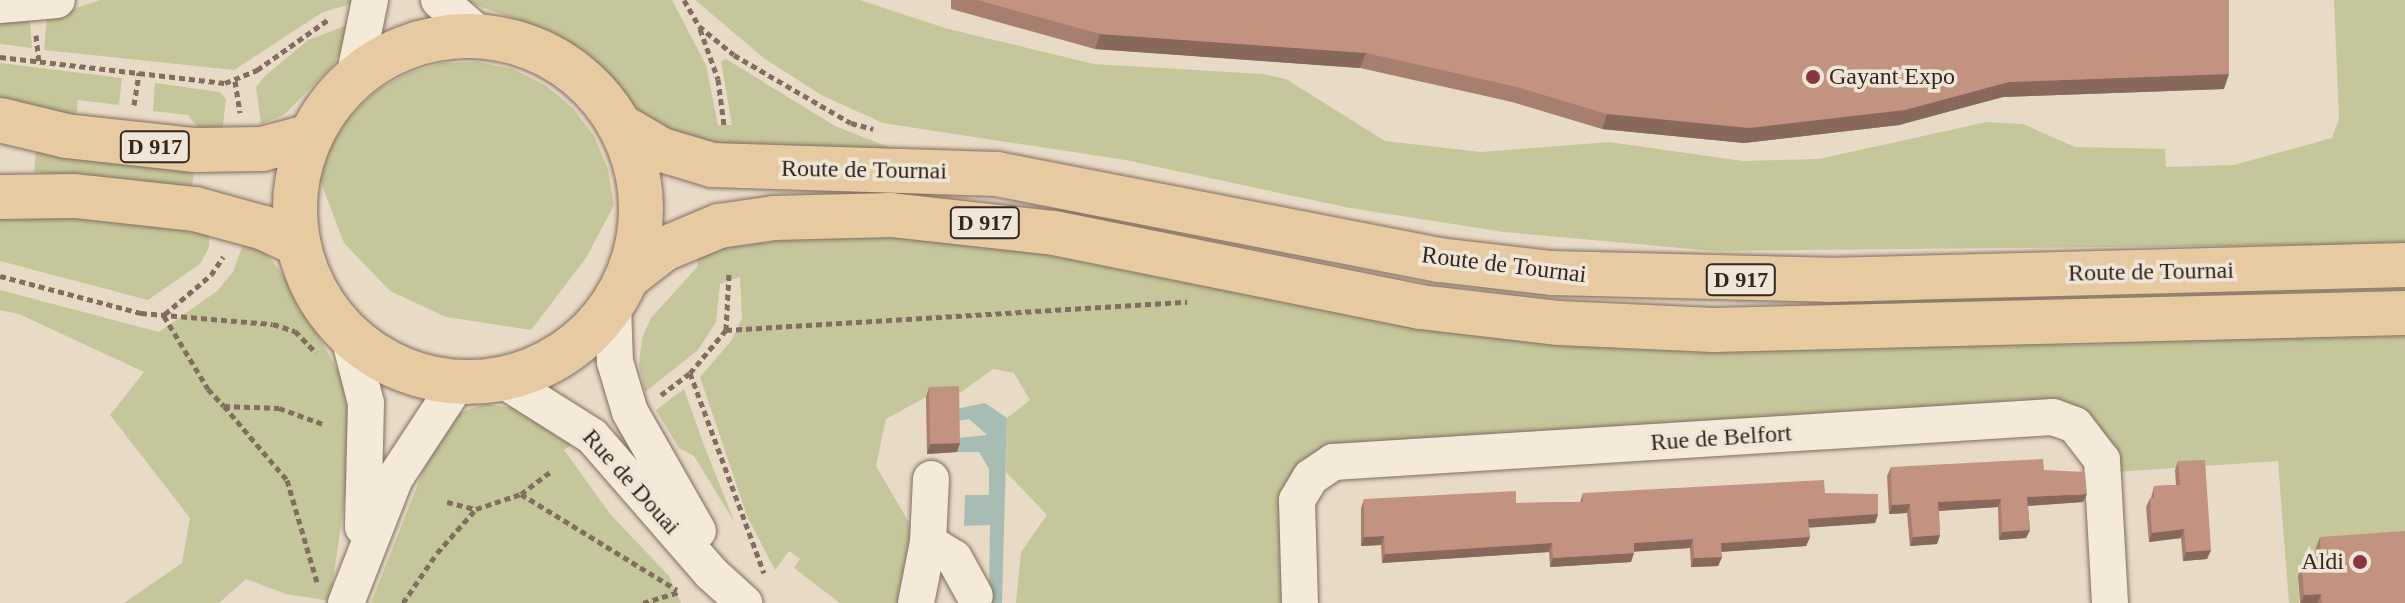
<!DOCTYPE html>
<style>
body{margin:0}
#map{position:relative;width:2405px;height:603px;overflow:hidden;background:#e9dac6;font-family:Georgia,serif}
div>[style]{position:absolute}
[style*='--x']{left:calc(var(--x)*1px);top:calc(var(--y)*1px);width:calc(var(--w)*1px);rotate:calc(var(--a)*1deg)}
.green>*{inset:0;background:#c6c69b}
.water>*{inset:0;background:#a7bdb4}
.path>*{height:5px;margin-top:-2.5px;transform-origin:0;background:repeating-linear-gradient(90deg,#826d5e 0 6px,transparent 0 10px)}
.roads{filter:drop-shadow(0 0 2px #826d5e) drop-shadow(0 0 2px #826d5e)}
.minor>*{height:36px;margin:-18px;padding:0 18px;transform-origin:18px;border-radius:18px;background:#f5e9d8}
.major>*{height:44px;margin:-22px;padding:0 22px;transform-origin:22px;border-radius:22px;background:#e7caa2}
.major>.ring{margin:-22px;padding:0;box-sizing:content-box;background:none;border:44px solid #e7caa2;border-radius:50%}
.wall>*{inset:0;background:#a77f6e}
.shaded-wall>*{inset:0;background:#88685a}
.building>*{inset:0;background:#c29480}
.dots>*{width:22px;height:22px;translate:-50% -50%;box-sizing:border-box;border:4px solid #f1e6d5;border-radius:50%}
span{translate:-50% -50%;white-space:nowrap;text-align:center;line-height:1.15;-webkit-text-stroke:7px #f1e6d5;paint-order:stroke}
.shield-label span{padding:2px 6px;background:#f1e6d5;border:2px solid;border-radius:6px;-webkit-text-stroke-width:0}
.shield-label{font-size:22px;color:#342720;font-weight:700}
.poi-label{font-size:24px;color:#342720}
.left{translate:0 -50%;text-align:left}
.right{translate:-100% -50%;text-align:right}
.street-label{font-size:24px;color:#342720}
</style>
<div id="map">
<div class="green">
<i style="clip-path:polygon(100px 0,359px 0,359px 2px,323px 12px,234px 70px,44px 50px,47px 18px)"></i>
<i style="clip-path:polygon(462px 0,672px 0,706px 65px,718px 125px,732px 125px,721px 61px,726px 59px,835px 126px,891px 148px,891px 157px,714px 143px,652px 130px,582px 51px,551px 32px)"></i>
<i style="clip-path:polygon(695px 0,860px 0,945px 28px,1094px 64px,1263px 74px,1286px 79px,1385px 141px,1481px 152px,1609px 142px,1743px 161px,1819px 159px,1987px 122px,2023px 124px,2075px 147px,2165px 149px,2166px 167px,2234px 165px,2332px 138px,2339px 119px,2334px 0,2405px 0,2405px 244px,1714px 251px,1504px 232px,1350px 208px,1125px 160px,883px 123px,823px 96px,765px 59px)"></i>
<i style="clip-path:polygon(0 21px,30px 21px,32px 48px,0 44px)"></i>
<i style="clip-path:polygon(355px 22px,334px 64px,284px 115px,261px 124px,256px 87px,265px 76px,308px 40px)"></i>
<i style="clip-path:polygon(478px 62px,513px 69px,545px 85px,573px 108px,594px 136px,608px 169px,614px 205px,586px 258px,531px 330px,446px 317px,390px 291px,344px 243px,320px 180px,331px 145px,350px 116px,376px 91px,408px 73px,442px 63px)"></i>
<i style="clip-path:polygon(0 63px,122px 78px,119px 105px,78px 100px,76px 119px,5px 100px,0 97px)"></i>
<i style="clip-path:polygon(155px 83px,220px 92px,226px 99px,222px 134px,202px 133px,188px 115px,153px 111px)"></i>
<i style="clip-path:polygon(36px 151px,194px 171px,192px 186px,34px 172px)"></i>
<i style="clip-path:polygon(58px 214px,209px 230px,209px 248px,200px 264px,148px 300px,0 261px,0 217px)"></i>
<i style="clip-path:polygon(914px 237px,998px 243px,1372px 320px,1477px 335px,1717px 349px,2351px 336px,2405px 329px,2405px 544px,2317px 575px,2298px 577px,2299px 603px,2289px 603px,2278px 461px,2115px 472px,2100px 433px,1310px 462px,1286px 603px,1016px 603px,1021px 552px,1047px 515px,1006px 472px,1007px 418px,1030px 400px,1014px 373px,993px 369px,956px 396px,926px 397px,886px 419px,876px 466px,918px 538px,906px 603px,840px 603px,794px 568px,800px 559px,789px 551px,775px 570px,747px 516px,700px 377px,731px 341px,742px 319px,740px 277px,720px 284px,716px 322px,698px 350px,645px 392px,639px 365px,642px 338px,651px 318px,698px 266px,697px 252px,792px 239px)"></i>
<i style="clip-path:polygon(245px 239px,262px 248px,287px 280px,340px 374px,346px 399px,351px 456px,330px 601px,286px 594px,246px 579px,219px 603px,124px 603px,182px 563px,190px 518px,110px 415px,144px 372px,19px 314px,0 310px,0 290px,159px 332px,217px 291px,233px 272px)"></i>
<i style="clip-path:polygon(684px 389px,705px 448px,735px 523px,694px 456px,679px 448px,656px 410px)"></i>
<i style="clip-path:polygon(485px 404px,521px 409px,577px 441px,564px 450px,611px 515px,669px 576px,681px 603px,371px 603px,444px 418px)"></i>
</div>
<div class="water">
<i style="clip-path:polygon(985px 403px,1007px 418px,1002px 603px,989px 603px,990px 525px,964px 526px,965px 495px,989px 495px,989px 469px,979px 452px,957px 452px,957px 438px,987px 435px,969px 419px,957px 421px,956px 409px)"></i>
</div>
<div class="path">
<i style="--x:684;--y:0;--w:30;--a:60"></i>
<i style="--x:699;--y:26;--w:45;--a:39.6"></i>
<i style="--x:734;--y:55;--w:135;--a:30.2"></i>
<i style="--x:851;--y:123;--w:23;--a:15"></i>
<i style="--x:700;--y:29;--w:53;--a:70.2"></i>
<i style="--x:718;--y:79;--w:46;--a:82.6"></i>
<i style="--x:36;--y:35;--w:28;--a:84"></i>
<i style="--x:0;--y:57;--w:226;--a:6.6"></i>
<i style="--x:225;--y:83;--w:35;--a:-22"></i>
<i style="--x:257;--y:70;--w:88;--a:-35.3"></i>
<i style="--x:235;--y:81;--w:32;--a:81"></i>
<i style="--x:134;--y:105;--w:33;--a:-81"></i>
<i style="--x:0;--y:276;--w:146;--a:14.7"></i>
<i style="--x:141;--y:313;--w:132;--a:4.8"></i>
<i style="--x:273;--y:324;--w:23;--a:18"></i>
<i style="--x:295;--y:331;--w:30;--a:46"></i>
<i style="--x:165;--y:314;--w:60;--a:-40.3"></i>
<i style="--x:211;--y:275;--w:22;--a:-56"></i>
<i style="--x:164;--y:316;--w:85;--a:58.9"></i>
<i style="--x:208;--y:389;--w:23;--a:47"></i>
<i style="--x:224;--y:406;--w:55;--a:2.1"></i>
<i style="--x:279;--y:408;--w:47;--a:20"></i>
<i style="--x:726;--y:330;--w:57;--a:-87"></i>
<i style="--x:690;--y:373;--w:213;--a:69.7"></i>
<i style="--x:661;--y:395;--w:36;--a:-37"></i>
<i style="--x:690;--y:373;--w:56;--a:-50.1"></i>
<i style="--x:726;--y:330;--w:462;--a:-3.5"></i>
<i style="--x:224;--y:406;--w:97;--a:49.6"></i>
<i style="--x:287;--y:480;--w:106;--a:73.6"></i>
<i style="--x:521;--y:494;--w:183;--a:31.6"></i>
<i style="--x:447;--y:502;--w:30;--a:14"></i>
<i style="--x:476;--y:509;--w:47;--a:-18.4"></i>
<i style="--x:521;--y:494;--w:36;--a:-37"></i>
<i style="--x:403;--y:603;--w:60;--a:-55.8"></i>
<i style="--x:437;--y:553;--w:59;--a:-48.4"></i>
<i style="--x:643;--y:603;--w:39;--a:-17"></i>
</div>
<div class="roads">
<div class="minor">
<i style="--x:439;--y:0;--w:57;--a:40.7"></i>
<i style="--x:0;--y:5;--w:57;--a:-5"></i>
<i style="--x:354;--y:78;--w:80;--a:-78.4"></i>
<i style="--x:613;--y:306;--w:56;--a:88"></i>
<i style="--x:615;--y:362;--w:52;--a:73.3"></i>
<i style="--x:630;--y:412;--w:137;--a:60.3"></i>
<i style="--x:348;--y:333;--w:72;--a:75.6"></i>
<i style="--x:366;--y:403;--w:124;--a:91.4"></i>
<i style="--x:503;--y:380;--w:105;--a:32.2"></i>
<i style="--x:592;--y:436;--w:181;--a:49"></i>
<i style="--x:711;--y:573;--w:45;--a:42.3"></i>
<i style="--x:928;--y:542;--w:31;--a:32"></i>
<i style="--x:954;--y:558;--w:43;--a:61.1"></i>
<i style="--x:346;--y:603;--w:134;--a:-68.6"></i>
<i style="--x:395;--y:478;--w:115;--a:-56.7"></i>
<i style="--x:916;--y:603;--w:62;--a:-78.9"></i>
<i style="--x:928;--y:542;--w:63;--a:-87.3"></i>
<i style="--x:1300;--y:603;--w:103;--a:-91.7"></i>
<i style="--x:1297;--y:500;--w:27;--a:-59"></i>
<i style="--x:1311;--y:477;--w:27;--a:-34"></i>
<i style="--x:1333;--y:462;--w:721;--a:-3.58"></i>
<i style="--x:2053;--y:417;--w:23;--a:20"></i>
<i style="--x:2075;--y:425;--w:44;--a:52.4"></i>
<i style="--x:2102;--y:460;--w:143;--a:86.8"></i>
</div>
<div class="major">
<i class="ring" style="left:295px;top:36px;width:302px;height:302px"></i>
<i style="--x:0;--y:120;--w:68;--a:13.6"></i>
<i style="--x:66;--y:136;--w:130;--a:6.2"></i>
<i style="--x:195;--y:150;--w:67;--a:-0.9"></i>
<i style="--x:262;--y:149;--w:51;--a:-14.9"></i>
<i style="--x:619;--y:125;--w:50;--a:30.2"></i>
<i style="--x:662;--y:150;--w:52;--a:16.7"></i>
<i style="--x:712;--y:165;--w:285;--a:1.8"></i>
<i style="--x:997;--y:174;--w:450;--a:11"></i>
<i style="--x:1439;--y:260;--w:113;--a:6.6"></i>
<i style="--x:1551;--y:273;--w:277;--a:1.4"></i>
<i style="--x:1828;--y:280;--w:577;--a:-1.49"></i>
<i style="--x:0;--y:197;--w:75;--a:-0.8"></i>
<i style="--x:75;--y:196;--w:121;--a:6.2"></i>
<i style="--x:195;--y:209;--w:72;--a:15.4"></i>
<i style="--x:264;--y:228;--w:38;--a:25"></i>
<i style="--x:628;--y:277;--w:46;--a:-37.9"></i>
<i style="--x:664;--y:249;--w:60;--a:-22.7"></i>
<i style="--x:719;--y:226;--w:56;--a:-8.3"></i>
<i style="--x:774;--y:218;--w:117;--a:-1.5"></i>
<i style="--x:891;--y:215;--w:164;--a:6.3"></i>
<i style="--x:1054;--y:233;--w:373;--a:11.4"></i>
<i style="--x:1420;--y:307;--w:140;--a:6.6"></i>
<i style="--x:1559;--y:323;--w:155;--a:2.6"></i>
<i style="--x:1714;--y:330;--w:691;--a:-1.41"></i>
</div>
</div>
<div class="wall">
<i style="clip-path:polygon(951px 0,2229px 0,2224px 89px,2003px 97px,1899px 125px,1744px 143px,1602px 129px,1512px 102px,1360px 68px,1095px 49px,951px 9px)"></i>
<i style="clip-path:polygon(929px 387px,957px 452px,927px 454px,926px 397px)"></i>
<i style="clip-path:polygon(2178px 461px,2211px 550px,2207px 559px,2183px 561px,2181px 538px,2149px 542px,2146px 507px,2150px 498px,2151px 498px,2154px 486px,2176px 485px,2175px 470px)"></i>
<i style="clip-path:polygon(1891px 467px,2044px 470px,2083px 502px,2028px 506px,2030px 530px,2026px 538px,1999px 540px,1998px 507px,1939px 511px,1940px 535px,1937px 544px,1910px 546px,1907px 513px,1889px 514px,1887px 476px)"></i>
<i style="clip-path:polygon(1583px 493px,1825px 493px,1878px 514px,1875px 523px,1809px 527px,1810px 537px,1806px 546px,1721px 552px,1722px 557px,1718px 566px,1691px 567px,1690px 548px,1634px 551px,1631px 562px,1550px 567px,1549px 552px,1382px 563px,1381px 545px,1361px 546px,1361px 508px,1364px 499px,1516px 503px,1580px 502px)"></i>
<i style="clip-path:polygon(2320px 537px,2405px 603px,2300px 603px,2298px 576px,2302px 564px,2316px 563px,2315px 550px)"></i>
</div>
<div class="shaded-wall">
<i style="clip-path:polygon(1100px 34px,1366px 53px,1360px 68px,1095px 49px)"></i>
<i style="clip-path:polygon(2229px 74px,2224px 89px,2003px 97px,1899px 125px,1744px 143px,1602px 129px,1607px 114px,2009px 82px)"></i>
<i style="clip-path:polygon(960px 443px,957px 452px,927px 454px,930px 444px)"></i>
<i style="clip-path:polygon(2087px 494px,2083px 502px,2024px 506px,2027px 497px)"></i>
<i style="clip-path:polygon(2001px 499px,1998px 507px,1935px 511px,1938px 502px)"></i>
<i style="clip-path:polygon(1910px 504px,1907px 513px,1889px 514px,1892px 505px)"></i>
<i style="clip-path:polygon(1878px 514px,1875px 523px,1805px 528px,1808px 519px)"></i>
<i style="clip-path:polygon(2184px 529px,2181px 538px,2149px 542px,2152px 533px)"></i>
<i style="clip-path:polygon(2030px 530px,2026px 538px,1999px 540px,2002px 532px)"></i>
<i style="clip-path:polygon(1940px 535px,1937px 544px,1910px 546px,1913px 537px)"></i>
<i style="clip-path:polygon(1384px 536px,1381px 545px,1361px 546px,1364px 537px)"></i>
<i style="clip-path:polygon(1810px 537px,1806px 546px,1717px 552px,1721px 543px)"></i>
<i style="clip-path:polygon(1693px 539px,1690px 548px,1630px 552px,1634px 543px)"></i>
<i style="clip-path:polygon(1552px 543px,1549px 552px,1382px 563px,1385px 554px)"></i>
<i style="clip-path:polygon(2211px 550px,2207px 559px,2183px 561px,2186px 552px)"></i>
<i style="clip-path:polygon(1634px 553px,1631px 562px,1550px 567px,1553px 558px)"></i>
<i style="clip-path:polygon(1722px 557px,1718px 566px,1691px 567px,1694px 558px)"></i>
<i style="clip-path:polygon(2321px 594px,2318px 603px,2301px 603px,2304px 595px)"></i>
</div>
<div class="building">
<i style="clip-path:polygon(977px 0,2229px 0,2229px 74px,2009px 82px,1905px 110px,1749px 128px,1607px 114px,1517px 87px,1366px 53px,1100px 34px)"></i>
<i style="clip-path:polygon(959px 386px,960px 443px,930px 444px,929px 387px)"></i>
<i style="clip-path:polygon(2043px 459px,2044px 470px,2085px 472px,2087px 494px,2027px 497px,2030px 530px,2002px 532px,2001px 499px,1938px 502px,1940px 535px,1913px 537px,1910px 504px,1892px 505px,1891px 467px)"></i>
<i style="clip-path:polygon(2205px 460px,2211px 550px,2186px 552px,2184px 529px,2152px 533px,2150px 498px,2154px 498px,2154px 486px,2180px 485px,2178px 461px)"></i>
<i style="clip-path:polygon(1824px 480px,1825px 493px,1878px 494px,1878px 514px,1808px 519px,1810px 537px,1721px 543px,1722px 557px,1694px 558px,1693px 539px,1634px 543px,1634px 553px,1553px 558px,1552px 543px,1385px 554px,1384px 536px,1364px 537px,1364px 499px,1516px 491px,1516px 503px,1583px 502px,1583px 493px)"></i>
<i style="clip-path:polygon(2405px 531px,2405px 603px,2322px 603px,2321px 594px,2304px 595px,2302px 564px,2321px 563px,2320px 537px)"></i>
</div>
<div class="dots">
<i style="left:1813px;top:77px;background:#8a3540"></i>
<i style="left:2360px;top:562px;background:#8a3540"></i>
</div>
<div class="shield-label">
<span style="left:155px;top:147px">D 917</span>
<span style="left:985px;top:223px">D 917</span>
<span style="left:1741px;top:280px">D 917</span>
</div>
<div class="poi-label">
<span class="left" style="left:1829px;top:77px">Gayant Expo</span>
<span class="right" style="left:2344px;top:562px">Aldi</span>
</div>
<div class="street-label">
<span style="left:864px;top:170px;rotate:1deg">Route de Tournai</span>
<span style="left:1504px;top:265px;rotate:7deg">Route de Tournai</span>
<span style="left:2151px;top:272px;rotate:-1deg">Route de Tournai</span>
<span style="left:1721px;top:438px;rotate:-4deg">Rue de Belfort</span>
<span style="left:631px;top:482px;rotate:48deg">Rue de Douai</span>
</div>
</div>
